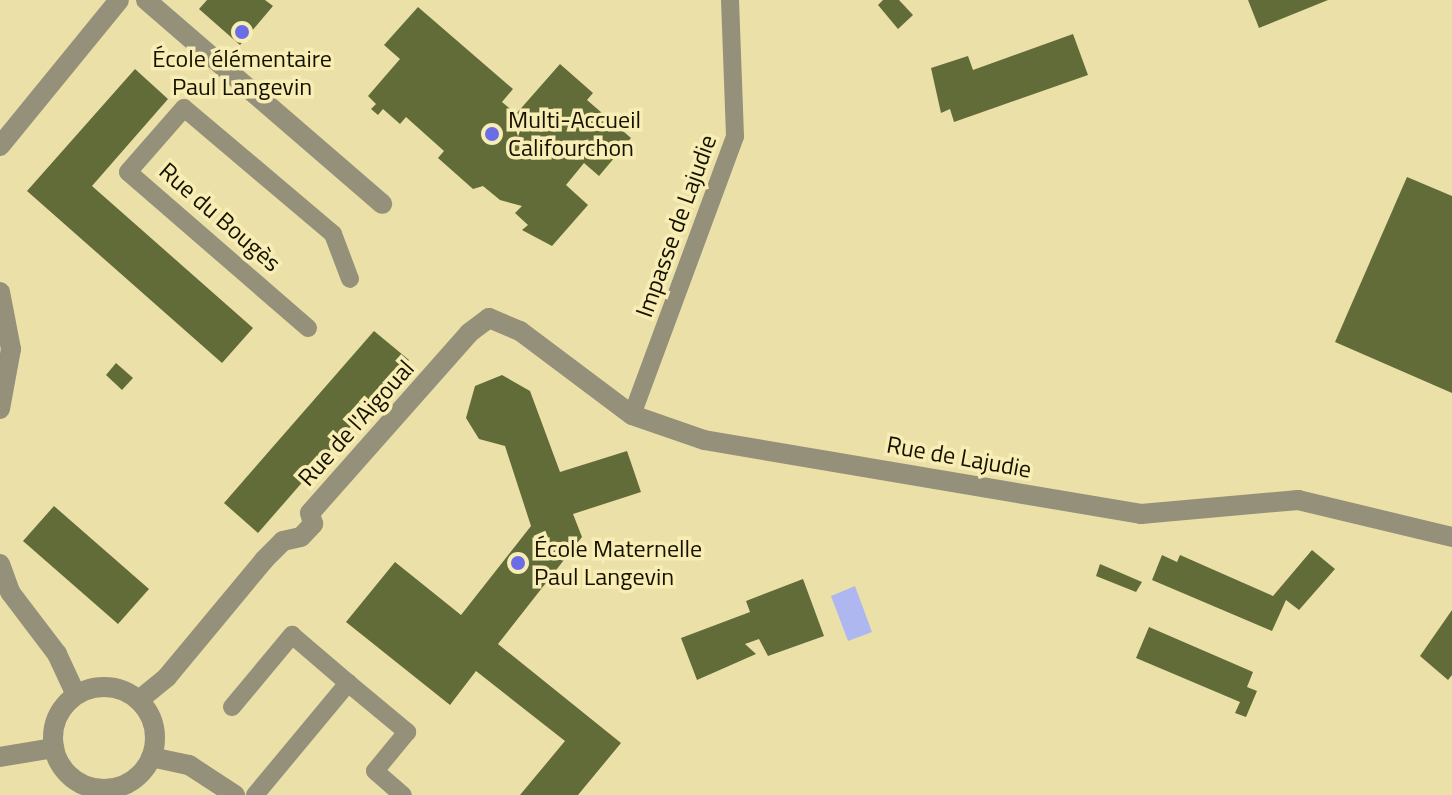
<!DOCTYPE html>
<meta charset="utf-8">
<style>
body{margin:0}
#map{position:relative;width:1452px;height:795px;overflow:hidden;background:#ebe0a8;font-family:"Titillium Web",sans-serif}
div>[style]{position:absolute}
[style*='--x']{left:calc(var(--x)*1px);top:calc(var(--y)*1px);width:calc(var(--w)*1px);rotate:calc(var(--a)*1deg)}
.water>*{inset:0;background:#afb7f0}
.building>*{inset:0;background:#626c39}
.lane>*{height:18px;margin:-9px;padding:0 9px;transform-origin:9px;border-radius:9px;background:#949079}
.street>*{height:20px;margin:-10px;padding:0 10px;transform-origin:10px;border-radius:10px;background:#949079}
.street>.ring{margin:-10px;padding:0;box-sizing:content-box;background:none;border:20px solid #949079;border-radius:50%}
.dots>*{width:22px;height:22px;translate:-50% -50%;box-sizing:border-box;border:4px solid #f8edb4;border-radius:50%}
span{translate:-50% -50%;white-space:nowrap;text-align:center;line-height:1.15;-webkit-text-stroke:7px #f8edb4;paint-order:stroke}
.poi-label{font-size:24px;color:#161200}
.left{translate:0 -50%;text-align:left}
.street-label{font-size:24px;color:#161200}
</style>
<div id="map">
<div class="water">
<i style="clip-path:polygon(855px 586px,872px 632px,848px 641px,831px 596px)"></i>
</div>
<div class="building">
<i style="clip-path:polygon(207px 0,265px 0,273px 6px,240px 45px,199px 9px)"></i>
<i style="clip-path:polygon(883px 0,899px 0,913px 15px,898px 29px,878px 5px)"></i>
<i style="clip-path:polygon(1248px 0,1328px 0,1259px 28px)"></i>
<i style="clip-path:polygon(418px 7px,513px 89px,502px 102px,516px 114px,560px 64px,593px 93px,587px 100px,631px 138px,599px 176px,584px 163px,566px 185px,588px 205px,552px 246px,522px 230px,528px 225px,515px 213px,522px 206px,500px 200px,483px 186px,473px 189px,438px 158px,444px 151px,406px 117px,400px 124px,383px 109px,378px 115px,371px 109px,376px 104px,368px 96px,400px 59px,384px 45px)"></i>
<i style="clip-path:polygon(1073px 34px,1088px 75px,954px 122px,950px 109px,941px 113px,931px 68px,968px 56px,973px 70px)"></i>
<i style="clip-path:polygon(135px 69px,168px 99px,92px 186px,253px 328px,222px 363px,27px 191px)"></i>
<i style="clip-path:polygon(1407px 177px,1452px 196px,1452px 393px,1335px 342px)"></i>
<i style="clip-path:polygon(374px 331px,409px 360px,258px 533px,224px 503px)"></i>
<i style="clip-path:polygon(116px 363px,133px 378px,122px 390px,106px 375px)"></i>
<i style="clip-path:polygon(502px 375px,530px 391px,560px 472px,627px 451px,641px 492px,573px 514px,582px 537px,498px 644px,621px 743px,578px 795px,520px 795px,565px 741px,476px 671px,450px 705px,346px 622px,395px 562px,461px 615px,531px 526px,505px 446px,479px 439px,466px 418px,475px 386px)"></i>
<i style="clip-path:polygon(54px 506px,149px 589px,118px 624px,23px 541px)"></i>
<i style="clip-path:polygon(1312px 550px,1335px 569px,1299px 610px,1286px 600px,1272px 631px,1152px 580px,1162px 555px,1177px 562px,1180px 555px,1273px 596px)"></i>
<i style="clip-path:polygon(1100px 564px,1142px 582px,1136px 592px,1096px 576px)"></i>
<i style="clip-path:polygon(803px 579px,824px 636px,768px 656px,759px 639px,745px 644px,756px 654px,697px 680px,681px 638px,750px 612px,746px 601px)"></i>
<i style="clip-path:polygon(1452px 610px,1452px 675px,1448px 680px,1420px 656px)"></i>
<i style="clip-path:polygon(1149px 627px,1253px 672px,1247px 687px,1257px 691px,1246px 717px,1235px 713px,1240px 702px,1136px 658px)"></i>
</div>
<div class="lane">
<i style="--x:308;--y:328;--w:238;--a:-139.1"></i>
<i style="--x:128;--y:172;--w:85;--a:-48.8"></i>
<i style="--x:184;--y:108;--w:195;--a:40.2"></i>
<i style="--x:333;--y:234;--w:48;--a:69.3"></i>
<i style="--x:632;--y:415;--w:297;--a:-69.7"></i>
<i style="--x:735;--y:136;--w:136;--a:-92.1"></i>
<i style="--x:232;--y:707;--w:94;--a:-50.2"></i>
<i style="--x:292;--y:635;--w:74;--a:40.6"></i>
<i style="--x:255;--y:795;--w:146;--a:-50.3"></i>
<i style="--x:348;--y:683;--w:77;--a:39.7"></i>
<i style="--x:407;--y:732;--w:50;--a:129.4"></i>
<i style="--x:375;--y:771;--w:37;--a:41"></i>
</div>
<div class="street">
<i style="--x:146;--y:0;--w:312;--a:40.8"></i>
<i style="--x:0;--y:146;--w:188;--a:-50.8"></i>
<i style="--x:0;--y:292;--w:58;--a:79.1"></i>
<i style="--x:11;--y:349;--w:61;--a:100.4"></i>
<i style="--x:0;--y:564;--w:30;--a:70"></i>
<i style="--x:10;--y:592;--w:78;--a:52.8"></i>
<i style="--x:57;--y:654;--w:45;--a:65.1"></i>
<i class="ring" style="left:53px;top:687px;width:82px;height:82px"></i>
<i style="--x:139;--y:700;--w:36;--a:-39"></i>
<i style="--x:167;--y:677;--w:152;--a:-50.3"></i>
<i style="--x:264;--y:560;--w:27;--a:-45"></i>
<i style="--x:283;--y:541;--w:18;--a:-13"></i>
<i style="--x:301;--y:537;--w:18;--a:-47"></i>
<i style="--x:313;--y:524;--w:11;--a:-105"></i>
<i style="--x:310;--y:513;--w:240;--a:-48.5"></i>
<i style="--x:469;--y:333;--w:25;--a:-37"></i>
<i style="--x:489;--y:318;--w:34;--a:23"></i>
<i style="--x:520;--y:331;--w:140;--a:36.9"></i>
<i style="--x:632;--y:415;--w:76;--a:19.1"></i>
<i style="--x:704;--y:440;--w:443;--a:9.6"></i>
<i style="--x:1141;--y:514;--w:158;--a:-5.1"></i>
<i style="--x:1298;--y:500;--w:158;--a:13.5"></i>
<i style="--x:0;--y:757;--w:55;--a:-9.5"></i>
<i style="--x:151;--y:757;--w:39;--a:12"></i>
<i style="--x:189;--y:765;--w:55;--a:33.1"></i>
</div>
<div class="dots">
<i style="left:242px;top:32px;background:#6a6de6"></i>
<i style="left:492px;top:134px;background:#6a6de6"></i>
<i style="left:518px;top:563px;background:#6a6de6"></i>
</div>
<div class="poi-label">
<span style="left:242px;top:73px">École élémentaire<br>Paul Langevin</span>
<span class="left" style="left:508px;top:134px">Multi-Accueil<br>Califourchon</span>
<span class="left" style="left:534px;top:563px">École Maternelle<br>Paul Langevin</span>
</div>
<div class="street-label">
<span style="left:220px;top:217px;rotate:41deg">Rue du Bougès</span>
<span style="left:676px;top:226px;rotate:-70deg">Impasse de Lajudie</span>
<span style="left:356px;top:423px;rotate:-48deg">Rue de l'Aigoual</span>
<span style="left:959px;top:457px;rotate:10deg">Rue de Lajudie</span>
</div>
</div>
